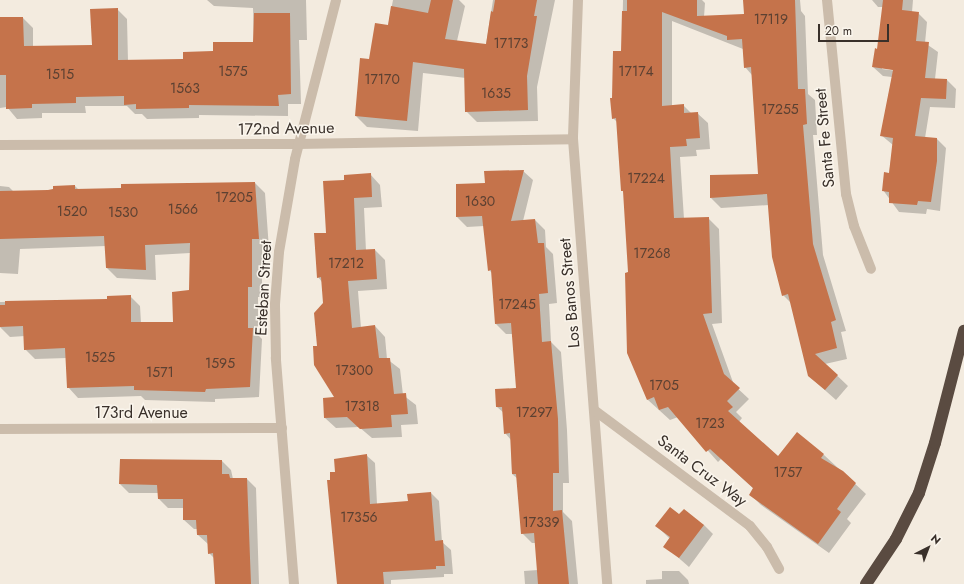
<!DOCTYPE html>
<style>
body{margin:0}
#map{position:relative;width:964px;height:584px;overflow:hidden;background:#f3ebdf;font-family:Jost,sans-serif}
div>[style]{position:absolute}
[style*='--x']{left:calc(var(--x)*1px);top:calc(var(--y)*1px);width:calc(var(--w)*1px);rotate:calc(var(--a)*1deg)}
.shadow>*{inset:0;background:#0003}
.building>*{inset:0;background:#c5734b}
.minor>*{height:10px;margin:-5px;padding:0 5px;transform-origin:5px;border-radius:5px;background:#cbbcab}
.highway>*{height:12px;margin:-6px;padding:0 6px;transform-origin:6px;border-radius:6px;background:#5a4b41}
span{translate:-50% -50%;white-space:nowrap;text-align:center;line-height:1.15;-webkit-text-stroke:3px #faf5ec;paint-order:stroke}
.number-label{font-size:14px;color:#5c4132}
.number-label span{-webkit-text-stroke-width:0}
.street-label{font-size:16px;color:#39302a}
.north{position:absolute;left:908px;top:528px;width:40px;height:40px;-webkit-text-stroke:3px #faf5ec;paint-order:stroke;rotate:42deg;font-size:11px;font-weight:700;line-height:16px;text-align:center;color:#39302a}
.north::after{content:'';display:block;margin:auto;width:14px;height:18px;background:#39302a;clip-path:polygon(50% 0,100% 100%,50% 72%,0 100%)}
.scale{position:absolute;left:818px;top:24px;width:71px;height:18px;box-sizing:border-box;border:2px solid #39302a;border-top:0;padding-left:5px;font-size:12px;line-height:14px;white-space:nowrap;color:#39302a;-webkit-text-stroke:3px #faf5ec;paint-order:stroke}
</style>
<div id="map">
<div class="shadow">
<i style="clip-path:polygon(207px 0,306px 0,307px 40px,299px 40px,301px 104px,288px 104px,288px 116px,199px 115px,199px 118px,147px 119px,142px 114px,135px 114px,127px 106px,85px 106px,86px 113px,42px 113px,42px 118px,17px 119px,7px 107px,0 108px,0 18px,23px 18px,33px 28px,33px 47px,93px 46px,117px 9px,127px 19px,128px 61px,184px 60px,254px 43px,253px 8px,214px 6px)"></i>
<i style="clip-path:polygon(393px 0,459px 0,465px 6px,457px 41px,486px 45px,493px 0,555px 0,537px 87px,538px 121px,477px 122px,466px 111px,466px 78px,423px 73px,418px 131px,367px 127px,356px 116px,370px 60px,388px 26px)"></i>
<i style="clip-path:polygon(623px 0,702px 0,705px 3px,704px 17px,745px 15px,744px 0,800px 0,801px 11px,805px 16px,808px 94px,815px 100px,817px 135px,813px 135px,823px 255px,846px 331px,841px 332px,847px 359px,825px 364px,848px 386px,836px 400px,809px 376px,791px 303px,783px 295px,769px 205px,721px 208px,711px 198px,760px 175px,752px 75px,745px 67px,743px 49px,672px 21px,672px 106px,683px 105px,691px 113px,697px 113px,708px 123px,710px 149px,696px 150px,697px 156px,680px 157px,684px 219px,708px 218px,719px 229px,722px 323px,712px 324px,734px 385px,749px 399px,736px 412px,742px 418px,739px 422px,779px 457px,824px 455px,866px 494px,847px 519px,851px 523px,829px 553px,761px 505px,751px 495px,754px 489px,721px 459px,718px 462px,678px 417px,670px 420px,648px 400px,628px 352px,629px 273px,624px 193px,622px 190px,617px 122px,613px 118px,613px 99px,622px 52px)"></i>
<i style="clip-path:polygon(evenodd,872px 0,913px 0,912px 12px,918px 13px,927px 22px,925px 43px,938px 52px,935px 79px,947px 80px,956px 89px,955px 108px,930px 107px,925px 138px,937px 139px,946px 148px,940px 211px,927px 209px,926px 214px,899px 212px,883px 190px,889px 174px,893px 145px,881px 135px,892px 77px,883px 76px,873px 67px,878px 50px,883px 7px,878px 7px,872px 0,882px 67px,897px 71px,882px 69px,882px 67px)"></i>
<i style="clip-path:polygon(523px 171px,533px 180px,523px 221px,535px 220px,545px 230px,546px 247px,553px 254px,557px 303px,549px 304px,551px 342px,561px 352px,567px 430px,569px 483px,563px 483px,563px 512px,572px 521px,578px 584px,525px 584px,524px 571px,538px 570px,536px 543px,532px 543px,522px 533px,518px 479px,512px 474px,511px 440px,505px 433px,504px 413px,497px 407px,517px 389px,513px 334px,506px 334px,496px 324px,493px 274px,489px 270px,484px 226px,467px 227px,457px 217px,486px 184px)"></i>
<i style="clip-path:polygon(370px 174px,380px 185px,382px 207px,364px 208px,366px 251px,375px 250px,385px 260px,387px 289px,358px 291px,361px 328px,375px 326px,385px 337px,387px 359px,400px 369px,403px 395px,416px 405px,418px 424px,401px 425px,402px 437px,372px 438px,359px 427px,336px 428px,325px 418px,336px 398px,318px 347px,324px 303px,322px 282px,318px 277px,327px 233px,345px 181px)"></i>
<i style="clip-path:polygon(255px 183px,265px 193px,269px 249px,262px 249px,262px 297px,258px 297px,258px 335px,262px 339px,259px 397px,215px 399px,215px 402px,145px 400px,141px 396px,78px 398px,68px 387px,67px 358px,35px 359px,25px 349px,25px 336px,10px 337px,0 327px,0 302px,108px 300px,130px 296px,140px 306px,141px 323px,174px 323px,190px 291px,190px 253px,155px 255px,156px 280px,117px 278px,107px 268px,106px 246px,20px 249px,18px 274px,0 273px,0 186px,9px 187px,14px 192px,48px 192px,75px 186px,79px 190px)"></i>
<i style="clip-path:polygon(366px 455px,375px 463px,377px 504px,409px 502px,431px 493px,439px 501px,442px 542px,451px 550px,453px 574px,444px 574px,444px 577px,391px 580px,391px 584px,338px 584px,328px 481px,331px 481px,336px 472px)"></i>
<i style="clip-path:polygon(222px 461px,231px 470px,233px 479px,247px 479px,256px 488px,259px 584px,216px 584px,215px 559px,209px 553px,208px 544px,198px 535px,198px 529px,194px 529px,184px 520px,184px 508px,168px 508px,159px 499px,158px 493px,129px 493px,120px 484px)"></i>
<i style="clip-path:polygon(680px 516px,704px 525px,713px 534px,689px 567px,665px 546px,670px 539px,657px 526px)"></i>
<i style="clip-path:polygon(662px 571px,679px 571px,688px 580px,689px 584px,646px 584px,646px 580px,662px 579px)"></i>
</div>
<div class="building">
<i style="clip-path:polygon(431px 0,453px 0,445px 39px,486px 44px,491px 11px,493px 12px,495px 0,537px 0,534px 16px,537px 16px,527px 76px,528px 110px,465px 112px,464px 69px,413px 62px,407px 121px,355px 116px,360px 58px,369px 59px,375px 23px,388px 25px,391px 6px,428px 13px)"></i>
<i style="clip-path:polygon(627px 0,697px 0,697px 16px,744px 14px,743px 0,795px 0,798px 89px,805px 89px,807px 124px,803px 125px,813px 244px,836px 320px,831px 322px,837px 348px,815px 354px,838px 375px,825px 390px,808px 376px,788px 294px,782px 296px,772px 257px,767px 194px,710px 198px,710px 175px,758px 174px,751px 67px,744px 68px,742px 39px,727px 40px,727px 36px,662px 12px,662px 106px,684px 104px,684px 113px,698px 112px,700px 138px,686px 139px,687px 146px,670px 147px,674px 218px,709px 217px,712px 313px,703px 314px,724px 374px,740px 388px,727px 401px,733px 407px,728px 411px,778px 456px,797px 432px,824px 454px,821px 458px,843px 471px,856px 483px,837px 509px,841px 512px,818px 544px,749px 495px,753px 488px,710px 449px,706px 452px,668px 407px,659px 410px,654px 397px,647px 400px,627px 353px,625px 273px,628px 272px,623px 191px,621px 191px,616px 118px,612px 119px,610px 98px,612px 98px,613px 51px,621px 51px,622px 11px,627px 11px)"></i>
<i style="clip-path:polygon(883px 0,903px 0,902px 10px,919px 12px,916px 41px,929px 42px,925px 78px,947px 79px,946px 99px,921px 98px,915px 136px,937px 138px,937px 161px,931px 202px,918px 201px,917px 205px,889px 203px,889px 192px,882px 191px,884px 172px,889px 173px,893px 138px,880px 136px,893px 70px,872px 67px,875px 48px,877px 49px)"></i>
<i style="clip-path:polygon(118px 8px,118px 60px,183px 59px,183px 52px,213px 51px,213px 42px,253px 42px,254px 13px,290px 13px,291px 94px,278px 95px,279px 106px,189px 105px,189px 108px,136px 109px,136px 104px,124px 105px,124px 96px,76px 97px,76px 103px,32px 104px,32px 108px,6px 109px,6px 75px,0 75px,0 17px,23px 17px,24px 46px,92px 45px,90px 9px)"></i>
<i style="clip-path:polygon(524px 170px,511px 221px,535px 219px,538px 243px,544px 243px,548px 293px,539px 294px,542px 342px,551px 341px,558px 419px,559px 473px,553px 473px,553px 511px,562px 510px,569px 584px,538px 584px,534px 533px,521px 534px,516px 474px,512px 474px,510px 433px,504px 434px,502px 407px,496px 407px,495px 389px,516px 388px,511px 323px,495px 324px,491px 270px,488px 271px,482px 216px,456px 217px,456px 184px,485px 183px,484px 171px)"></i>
<i style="clip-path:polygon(371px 173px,372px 197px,354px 198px,356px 250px,375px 249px,377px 279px,348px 281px,352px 328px,375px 325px,379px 358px,390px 358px,394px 394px,406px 393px,408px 414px,391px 415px,392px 427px,360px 429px,347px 417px,324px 418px,323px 398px,334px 397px,314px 365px,313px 346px,317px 346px,314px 313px,323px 303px,321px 277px,317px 278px,314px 233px,326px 233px,323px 181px,344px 180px,344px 175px)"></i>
<i style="clip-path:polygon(255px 182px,259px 239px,252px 239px,252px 287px,248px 287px,248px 328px,253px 328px,250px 387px,206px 389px,205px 392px,134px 390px,134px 386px,67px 388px,65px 348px,24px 350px,23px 326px,0 327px,0 305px,5px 305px,5px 301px,107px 299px,107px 296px,131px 295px,131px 322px,173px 322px,172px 292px,189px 290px,190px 243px,145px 245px,146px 270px,106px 268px,104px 236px,0 239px,0 191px,48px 190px,53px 189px,53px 186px,75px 185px,75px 189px,121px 188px,121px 184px)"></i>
<i style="clip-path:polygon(367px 454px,370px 504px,408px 501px,407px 494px,431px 492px,435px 541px,443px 540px,445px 566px,436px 566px,436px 569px,383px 572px,384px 584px,337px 584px,327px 480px,330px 480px,330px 472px,335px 472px,334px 459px)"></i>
<i style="clip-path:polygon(120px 459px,222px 460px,222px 474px,229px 474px,230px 478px,247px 478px,251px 584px,215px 584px,213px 553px,208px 554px,207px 535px,197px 535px,196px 520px,183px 520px,183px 499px,158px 499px,157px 485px,119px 484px)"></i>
<i style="clip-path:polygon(670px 507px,679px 514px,684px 509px,704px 525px,679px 558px,663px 547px,670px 537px,655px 526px)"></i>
</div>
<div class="minor">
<i style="--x:578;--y:0;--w:139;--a:92.1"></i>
<i style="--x:573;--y:139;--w:446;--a:85.6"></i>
<i style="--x:827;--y:0;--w:195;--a:84.4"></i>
<i style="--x:846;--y:194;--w:33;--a:76"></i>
<i style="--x:854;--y:226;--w:46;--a:68.4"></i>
<i style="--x:0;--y:145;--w:298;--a:-0.2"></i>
<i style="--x:298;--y:144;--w:275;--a:-1"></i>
<i style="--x:594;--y:410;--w:194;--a:36.6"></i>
<i style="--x:750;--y:526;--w:27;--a:51"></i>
<i style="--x:767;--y:547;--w:25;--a:61"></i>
<i style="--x:0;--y:429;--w:282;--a:-0.2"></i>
<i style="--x:294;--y:584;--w:227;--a:-94.6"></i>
<i style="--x:276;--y:358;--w:54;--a:-91.1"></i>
<i style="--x:275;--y:304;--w:52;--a:-85.6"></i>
<i style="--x:279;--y:252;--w:94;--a:-80.2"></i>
<i style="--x:295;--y:159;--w:164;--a:-75.5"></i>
</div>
<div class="highway">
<i style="--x:866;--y:584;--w:54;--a:-56.3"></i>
<i style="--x:896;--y:539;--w:51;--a:-63.4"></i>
<i style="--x:919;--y:493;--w:52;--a:-72.3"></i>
<i style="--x:935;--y:443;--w:116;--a:-75.5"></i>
</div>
<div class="number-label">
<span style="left:771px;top:19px">17119</span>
<span style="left:511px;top:43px">17173</span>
<span style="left:233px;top:71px">1575</span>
<span style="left:636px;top:71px">17174</span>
<span style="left:60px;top:74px">1515</span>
<span style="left:382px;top:79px">17170</span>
<span style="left:185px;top:88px">1563</span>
<span style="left:496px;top:93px">1635</span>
<span style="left:780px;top:109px">17255</span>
<span style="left:646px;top:178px">17224</span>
<span style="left:234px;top:197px">17205</span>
<span style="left:480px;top:201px">1630</span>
<span style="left:183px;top:209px">1566</span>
<span style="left:72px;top:211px">1520</span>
<span style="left:123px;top:212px">1530</span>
<span style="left:652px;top:253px">17268</span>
<span style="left:346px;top:263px">17212</span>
<span style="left:517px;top:304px">17245</span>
<span style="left:100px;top:357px">1525</span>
<span style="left:220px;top:363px">1595</span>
<span style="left:354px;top:370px">17300</span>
<span style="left:160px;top:372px">1571</span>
<span style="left:664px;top:385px">1705</span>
<span style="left:362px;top:406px">17318</span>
<span style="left:534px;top:412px">17297</span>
<span style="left:710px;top:423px">1723</span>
<span style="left:788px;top:472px">1757</span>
<span style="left:359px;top:517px">17356</span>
<span style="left:541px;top:522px">17339</span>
</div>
<div class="street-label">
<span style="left:286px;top:129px;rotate:-1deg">172nd Avenue</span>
<span style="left:825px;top:138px;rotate:-95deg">Santa Fe Street</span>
<span style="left:264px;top:288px;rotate:-87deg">Esteban Street</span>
<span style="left:570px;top:293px;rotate:-95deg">Los Banos Street</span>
<span style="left:141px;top:413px">173rd Avenue</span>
<span style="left:702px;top:471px;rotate:37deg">Santa Cruz Way</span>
</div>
<div class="north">N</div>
<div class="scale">20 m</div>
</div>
